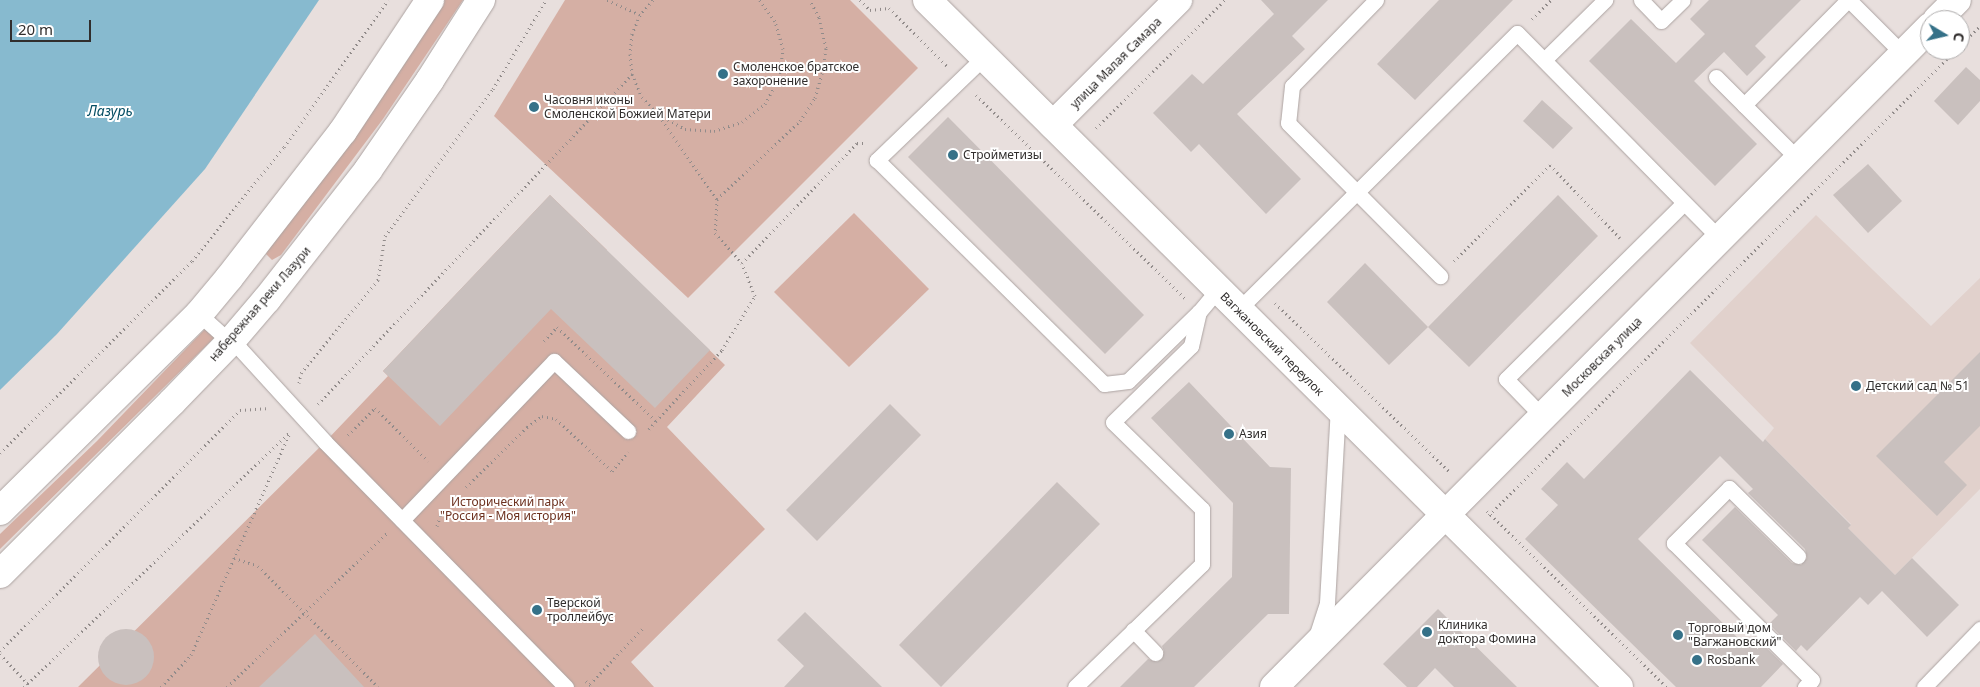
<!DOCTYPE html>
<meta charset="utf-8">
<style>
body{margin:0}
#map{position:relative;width:1980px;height:687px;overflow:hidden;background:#e8dfdd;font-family:"Noto Sans",sans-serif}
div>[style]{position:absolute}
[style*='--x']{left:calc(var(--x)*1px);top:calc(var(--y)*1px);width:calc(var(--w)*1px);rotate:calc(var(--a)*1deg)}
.built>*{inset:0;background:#e1d1cc}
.green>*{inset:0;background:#d5afa4}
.water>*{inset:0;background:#87bacf}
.building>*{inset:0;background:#c9c0be}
.round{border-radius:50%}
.path>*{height:3px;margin-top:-1.5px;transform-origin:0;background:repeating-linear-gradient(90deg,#918b8a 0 1px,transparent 0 5px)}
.roads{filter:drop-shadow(0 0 1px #aca3a1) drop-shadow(0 0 1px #aca3a1)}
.service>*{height:15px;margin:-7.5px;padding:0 7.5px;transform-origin:7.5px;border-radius:7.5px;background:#fff}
.minor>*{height:28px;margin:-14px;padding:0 14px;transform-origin:14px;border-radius:14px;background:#fff}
.tertiary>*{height:28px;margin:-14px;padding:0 14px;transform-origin:14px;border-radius:14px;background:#fff}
.secondary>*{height:28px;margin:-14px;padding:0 14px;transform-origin:14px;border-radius:14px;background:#fff}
.dots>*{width:14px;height:14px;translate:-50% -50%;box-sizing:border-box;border:2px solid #fff;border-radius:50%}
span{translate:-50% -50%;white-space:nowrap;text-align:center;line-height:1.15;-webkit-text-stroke:4px #fff;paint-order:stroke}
.street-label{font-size:12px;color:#312e2d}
.poi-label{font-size:12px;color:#312e2d}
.left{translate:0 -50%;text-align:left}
.park-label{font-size:12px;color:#6d311f}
.water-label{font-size:14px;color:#044d63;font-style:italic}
.north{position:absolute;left:1920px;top:10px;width:50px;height:50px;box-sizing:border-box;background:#fff;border:1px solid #adabab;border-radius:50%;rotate:99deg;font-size:14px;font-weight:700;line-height:20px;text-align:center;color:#312e2d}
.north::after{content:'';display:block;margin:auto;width:18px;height:22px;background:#357188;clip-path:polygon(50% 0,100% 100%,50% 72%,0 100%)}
.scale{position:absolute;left:10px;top:20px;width:81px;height:22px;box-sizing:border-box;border:2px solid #312e2d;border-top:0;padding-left:6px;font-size:15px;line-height:18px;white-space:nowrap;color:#312e2d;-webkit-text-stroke:4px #fff;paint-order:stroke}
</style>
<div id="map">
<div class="built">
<i style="clip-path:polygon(1816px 215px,1931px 326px,1980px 278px,1980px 489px,1895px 575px,1848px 528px,1851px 524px,1765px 439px,1774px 428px,1690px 343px)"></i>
</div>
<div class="green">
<i style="clip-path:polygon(443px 0,463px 0,383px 119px,281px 255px,272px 260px,266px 254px,269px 244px)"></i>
<i style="clip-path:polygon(565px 0,850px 0,918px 68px,688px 298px,494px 116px)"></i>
<i style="clip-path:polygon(550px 195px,607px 250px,597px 260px,620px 264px,725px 365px,667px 427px,765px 529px,631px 662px,654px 687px,78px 687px,325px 442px,388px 376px,383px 371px)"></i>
<i style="clip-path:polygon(854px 213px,929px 289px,849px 367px,774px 292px)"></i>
<i style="clip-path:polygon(205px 329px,215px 337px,0 549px,0 534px,97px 441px)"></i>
</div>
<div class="water">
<i style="clip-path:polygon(0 0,319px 0,205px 169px,57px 334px,0 390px)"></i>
</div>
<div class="building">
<i style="clip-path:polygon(1261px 0,1328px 0,1292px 36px,1305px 49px,1237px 114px,1301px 179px,1266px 214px,1199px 144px,1191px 152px,1153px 113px,1192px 74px,1203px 84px,1274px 14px)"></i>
<i style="clip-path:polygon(1439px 0,1513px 0,1415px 100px,1377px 64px)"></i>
<i style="clip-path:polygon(1709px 0,1801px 0,1755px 46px,1766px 57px,1747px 76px,1724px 52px,1694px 81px,1757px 144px,1715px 186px,1589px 61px,1631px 19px,1676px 63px,1705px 34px,1690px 19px)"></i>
<i style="clip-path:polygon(1966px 67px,1980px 80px,1980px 101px,1958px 125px,1934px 101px)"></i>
<i style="clip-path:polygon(1542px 100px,1573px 128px,1553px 149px,1523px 121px)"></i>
<i style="clip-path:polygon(948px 117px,1144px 315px,1105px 354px,908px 157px)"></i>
<i style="clip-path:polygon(1868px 164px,1902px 201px,1868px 233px,1833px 195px)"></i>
<i style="clip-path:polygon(550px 195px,710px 350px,655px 408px,551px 309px,440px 426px,383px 371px)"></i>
<i style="clip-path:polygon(1558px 195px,1598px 236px,1469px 367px,1428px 327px)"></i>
<i style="clip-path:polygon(1365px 263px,1428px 327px,1389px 365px,1327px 302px)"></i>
<i style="clip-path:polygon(1980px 352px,1980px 426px,1944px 462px,1967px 485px,1937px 516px,1876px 456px)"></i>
<i style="clip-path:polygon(1690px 370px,1763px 442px,1765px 439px,1851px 525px,1848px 528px,1895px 575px,1912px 558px,1959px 605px,1927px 637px,1882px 591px,1868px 605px,1860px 597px,1807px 651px,1801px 645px,1796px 651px,1769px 624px,1778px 615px,1702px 540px,1735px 507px,1792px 563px,1801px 565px,1807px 558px,1805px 549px,1748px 493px,1753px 489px,1720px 456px,1638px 539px,1747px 647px,1756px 638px,1783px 664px,1761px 687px,1676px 687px,1525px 539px,1558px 505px,1541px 489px,1567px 462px,1584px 479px)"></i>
<i style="clip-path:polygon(1189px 382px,1270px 467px,1291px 468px,1289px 614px,1268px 614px,1194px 687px,1120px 687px,1148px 659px,1157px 662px,1162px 659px,1164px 651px,1162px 646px,1232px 577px,1233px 503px,1151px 418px)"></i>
<i style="clip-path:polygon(890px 404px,921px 435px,817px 541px,786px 510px)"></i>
<i style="clip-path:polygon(1057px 482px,1100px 524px,941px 687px,899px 645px)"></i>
<i style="clip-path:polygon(1438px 609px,1517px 687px,1454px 687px,1435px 668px,1417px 687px,1407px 687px,1383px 664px)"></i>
<i style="clip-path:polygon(805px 612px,882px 687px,784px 687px,804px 666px,777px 640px)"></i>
<i class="round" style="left:98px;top:629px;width:56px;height:56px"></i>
<i style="clip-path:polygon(315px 634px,364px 687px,259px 687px)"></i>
</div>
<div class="path">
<i style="--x:607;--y:0;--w:36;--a:24"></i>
<i style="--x:653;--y:0;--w:20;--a:131"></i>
<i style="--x:640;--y:15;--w:21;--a:113"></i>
<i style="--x:632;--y:34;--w:20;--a:96"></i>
<i style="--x:630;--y:54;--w:20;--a:84"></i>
<i style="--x:632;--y:74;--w:25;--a:67"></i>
<i style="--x:642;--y:97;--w:25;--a:47"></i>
<i style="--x:659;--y:115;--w:30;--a:28"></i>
<i style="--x:685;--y:129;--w:29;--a:4"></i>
<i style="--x:714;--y:131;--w:29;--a:-18"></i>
<i style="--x:742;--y:122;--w:29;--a:-38"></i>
<i style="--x:765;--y:104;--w:30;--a:-62"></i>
<i style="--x:779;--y:78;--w:29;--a:-82"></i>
<i style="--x:783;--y:49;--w:29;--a:-106"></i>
<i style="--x:775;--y:21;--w:26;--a:-126"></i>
<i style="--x:860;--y:0;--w:14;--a:45"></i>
<i style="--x:870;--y:10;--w:19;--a:-6"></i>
<i style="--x:889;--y:8;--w:82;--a:45"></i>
<i style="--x:1532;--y:19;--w:27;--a:-45"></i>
<i style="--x:1960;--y:46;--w:28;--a:-45"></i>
<i style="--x:976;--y:95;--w:291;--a:44.2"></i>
<i style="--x:659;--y:116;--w:101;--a:55.1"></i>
<i style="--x:717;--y:199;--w:114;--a:-43.2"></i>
<i style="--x:800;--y:121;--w:27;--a:-57"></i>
<i style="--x:815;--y:98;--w:25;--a:-74"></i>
<i style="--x:822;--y:74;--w:26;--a:-81"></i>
<i style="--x:826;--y:48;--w:32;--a:-103"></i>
<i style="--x:819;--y:17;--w:19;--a:-118"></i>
<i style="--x:1096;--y:128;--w:182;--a:-44.8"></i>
<i style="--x:717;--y:199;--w:34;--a:93"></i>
<i style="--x:715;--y:233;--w:40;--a:48"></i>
<i style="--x:742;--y:263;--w:166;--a:-46.2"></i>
<i style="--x:857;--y:143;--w:7;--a:0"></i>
<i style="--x:1454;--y:261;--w:136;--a:-45"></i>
<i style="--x:1550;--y:165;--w:101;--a:46.2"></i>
<i style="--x:1275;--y:303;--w:243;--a:44"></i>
<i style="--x:544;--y:341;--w:19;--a:-47"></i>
<i style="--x:557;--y:327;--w:137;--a:43.5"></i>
<i style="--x:656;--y:421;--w:11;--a:131"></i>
<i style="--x:299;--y:383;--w:10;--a:-79"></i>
<i style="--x:301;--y:373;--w:121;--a:-50.4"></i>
<i style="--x:378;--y:280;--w:45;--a:-81"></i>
<i style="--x:385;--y:236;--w:182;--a:-53.7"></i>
<i style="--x:493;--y:89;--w:104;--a:-59.2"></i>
<i style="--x:318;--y:404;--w:456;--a:-46.4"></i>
<i style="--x:656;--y:421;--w:97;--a:-47.1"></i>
<i style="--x:722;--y:350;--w:63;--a:-58.6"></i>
<i style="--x:755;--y:296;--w:35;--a:-112"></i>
<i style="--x:348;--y:435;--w:38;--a:-45"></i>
<i style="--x:375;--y:408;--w:75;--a:45"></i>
<i style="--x:0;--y:453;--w:272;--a:-45"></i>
<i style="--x:192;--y:261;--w:146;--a:-51.1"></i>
<i style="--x:284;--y:147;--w:180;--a:-54.7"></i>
<i style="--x:466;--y:487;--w:86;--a:-44.5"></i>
<i style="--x:527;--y:427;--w:19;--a:-36"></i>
<i style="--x:542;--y:416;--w:14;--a:12"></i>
<i style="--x:556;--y:419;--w:76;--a:42.9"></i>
<i style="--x:612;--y:471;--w:25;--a:-50"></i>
<i style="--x:1487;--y:511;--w:252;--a:44.4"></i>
<i style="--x:1489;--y:515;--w:659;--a:-44.88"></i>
<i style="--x:437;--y:526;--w:16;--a:-72"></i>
<i style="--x:234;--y:558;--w:25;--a:18"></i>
<i style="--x:258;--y:566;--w:170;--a:45.2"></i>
<i style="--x:0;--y:651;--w:340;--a:-45.1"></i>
<i style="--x:240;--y:410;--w:26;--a:-4"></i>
<i style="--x:0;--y:654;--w:45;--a:46.8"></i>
<i style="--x:586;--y:681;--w:9;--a:41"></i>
<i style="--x:590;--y:684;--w:77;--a:-46.6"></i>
<i style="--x:24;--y:687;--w:367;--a:-43.8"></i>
<i style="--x:161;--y:687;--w:44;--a:-46.8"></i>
<i style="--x:191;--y:655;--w:243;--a:-66"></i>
<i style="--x:227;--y:687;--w:222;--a:-43.9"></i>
</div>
<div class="roads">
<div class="service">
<i style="--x:1376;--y:0;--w:120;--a:134.3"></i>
<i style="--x:1292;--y:86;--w:37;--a:96"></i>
<i style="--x:1288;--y:123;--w:216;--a:45.2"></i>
<i style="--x:1641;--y:0;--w:29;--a:46"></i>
<i style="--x:1661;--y:21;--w:30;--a:-44"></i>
<i style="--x:1849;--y:0;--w:76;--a:45"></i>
<i style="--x:984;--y:57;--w:149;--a:136.1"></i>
<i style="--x:877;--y:160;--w:319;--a:44.6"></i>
<i style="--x:1104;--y:384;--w:24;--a:-7"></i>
<i style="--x:1128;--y:381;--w:99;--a:-44.2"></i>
<i style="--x:1199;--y:312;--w:30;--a:-50"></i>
<i style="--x:1544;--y:60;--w:86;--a:-44.5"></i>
<i style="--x:1716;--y:77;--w:40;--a:45"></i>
<i style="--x:1798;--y:159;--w:76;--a:-135"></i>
<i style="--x:1744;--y:105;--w:148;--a:-45.3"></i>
<i style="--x:1238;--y:310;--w:393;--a:-44.8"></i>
<i style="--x:1517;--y:33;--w:289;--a:45.4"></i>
<i style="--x:199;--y:314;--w:40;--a:42"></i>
<i style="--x:229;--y:341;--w:3;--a:-18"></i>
<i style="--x:232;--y:340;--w:138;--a:47.6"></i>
<i style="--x:325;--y:442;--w:344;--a:45.5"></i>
<i style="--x:1543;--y:417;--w:53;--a:-134.2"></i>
<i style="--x:1506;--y:379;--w:250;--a:-44.7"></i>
<i style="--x:402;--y:520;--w:220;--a:-46.3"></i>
<i style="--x:554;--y:361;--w:102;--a:43.4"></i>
<i style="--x:1798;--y:556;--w:97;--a:-135.4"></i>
<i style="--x:1729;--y:488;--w:78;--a:135"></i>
<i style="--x:1674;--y:543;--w:194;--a:44.8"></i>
<i style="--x:1812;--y:680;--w:10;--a:135"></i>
<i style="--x:1133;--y:630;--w:32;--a:46"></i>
<i style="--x:1316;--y:637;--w:36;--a:-72"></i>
<i style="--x:1327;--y:603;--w:195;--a:-86.8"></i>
<i style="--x:1075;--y:687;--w:177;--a:-44.1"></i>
<i style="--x:1202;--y:564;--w:55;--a:-90"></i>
<i style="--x:1202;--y:509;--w:124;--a:-135.7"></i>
<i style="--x:1113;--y:422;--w:109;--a:-44.3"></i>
<i style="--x:1191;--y:346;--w:35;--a:-77"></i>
<i style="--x:1924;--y:687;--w:81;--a:-46"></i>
</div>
<div class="minor">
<i style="--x:1937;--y:20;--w:28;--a:-45"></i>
<i style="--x:1053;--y:125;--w:177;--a:-45"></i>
<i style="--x:1274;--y:687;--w:931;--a:-45.17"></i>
</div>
<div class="tertiary">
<i style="--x:927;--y:0;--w:975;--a:44.79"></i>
</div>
<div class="secondary">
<i style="--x:0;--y:511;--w:280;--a:-44.7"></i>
<i style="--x:199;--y:314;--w:47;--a:-50.2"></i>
<i style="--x:229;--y:278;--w:186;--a:-52.2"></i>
<i style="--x:343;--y:131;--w:157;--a:-56.4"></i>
<i style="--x:0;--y:574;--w:243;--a:-45"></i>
<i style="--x:172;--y:402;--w:86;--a:-45.9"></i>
<i style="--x:232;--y:340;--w:54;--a:-49.5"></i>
<i style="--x:267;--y:299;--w:164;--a:-51.9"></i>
<i style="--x:368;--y:170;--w:109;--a:-55.4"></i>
<i style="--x:430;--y:80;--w:95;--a:-57.5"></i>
</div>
</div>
<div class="dots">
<i style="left:723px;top:74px;background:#357188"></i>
<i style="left:534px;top:107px;background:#357188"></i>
<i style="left:953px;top:155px;background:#357188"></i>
<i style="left:1856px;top:386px;background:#357188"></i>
<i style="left:1229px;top:434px;background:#357188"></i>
<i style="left:537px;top:610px;background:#357188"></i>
<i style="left:1427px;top:632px;background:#357188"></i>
<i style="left:1678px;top:635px;background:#357188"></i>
<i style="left:1697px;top:660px;background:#357188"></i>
</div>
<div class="street-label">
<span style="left:1116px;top:63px;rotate:-45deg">улица Малая Самара</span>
<span style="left:260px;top:304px;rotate:-49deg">набережная реки Лазури</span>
<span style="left:1272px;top:344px;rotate:45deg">Вагжановский переулок</span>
<span style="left:1602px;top:357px;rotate:-45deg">Московская улица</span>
</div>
<div class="poi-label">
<span class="left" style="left:733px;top:74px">Смоленское братское<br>захоронение</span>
<span class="left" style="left:544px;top:107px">Часовня иконы<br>Смоленской Божией Матери</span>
<span class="left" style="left:963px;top:155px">Стройметизы</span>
<span class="left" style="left:1866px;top:386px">Детский сад № 51</span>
<span class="left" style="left:1239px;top:434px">Азия</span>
<span class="left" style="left:547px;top:610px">Тверской<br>троллейбус</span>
<span class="left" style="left:1438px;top:632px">Клиника<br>доктора Фомина</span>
<span class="left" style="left:1688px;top:635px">Торговый дом<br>"Вагжановский"</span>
<span class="left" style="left:1707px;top:660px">Rosbank</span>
</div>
<div class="park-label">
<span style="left:508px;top:509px">Исторический парк<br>"Россия - Моя история"</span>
</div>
<div class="water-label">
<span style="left:110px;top:111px">Лазурь</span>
</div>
<div class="north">С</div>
<div class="scale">20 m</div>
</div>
